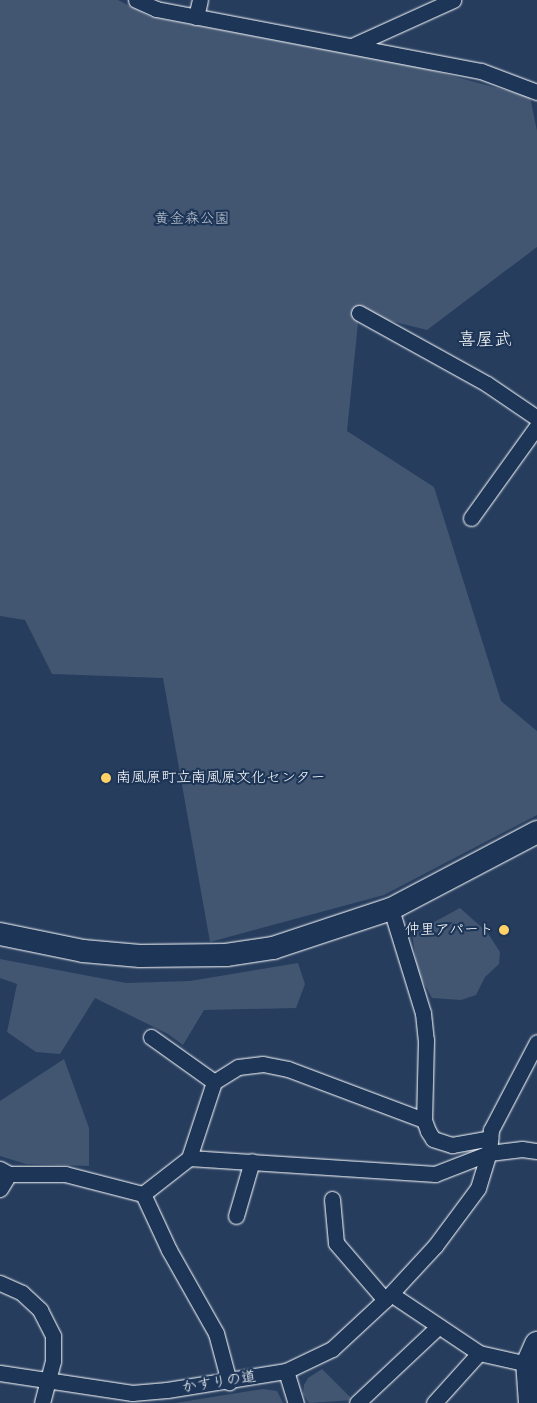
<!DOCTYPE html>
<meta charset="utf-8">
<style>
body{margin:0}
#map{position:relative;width:537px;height:1403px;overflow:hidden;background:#263d5e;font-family:"Balsamiq Sans","Klee One",sans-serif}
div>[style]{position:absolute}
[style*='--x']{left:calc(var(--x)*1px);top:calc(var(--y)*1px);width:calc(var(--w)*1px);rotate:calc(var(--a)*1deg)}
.green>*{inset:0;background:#425672}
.roads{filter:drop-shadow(0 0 1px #fff) drop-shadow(0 0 1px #fff)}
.street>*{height:15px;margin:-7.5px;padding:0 7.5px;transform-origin:7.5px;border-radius:7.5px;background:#1d3557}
.secondary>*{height:22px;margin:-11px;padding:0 11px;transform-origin:11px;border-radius:11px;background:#1d3557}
.primary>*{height:25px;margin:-12.5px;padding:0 12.5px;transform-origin:12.5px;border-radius:12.5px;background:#1d3557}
.dots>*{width:14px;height:14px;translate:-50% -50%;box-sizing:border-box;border:2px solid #1d3557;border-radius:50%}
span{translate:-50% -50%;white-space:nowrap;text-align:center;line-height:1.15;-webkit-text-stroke:4.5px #1d3557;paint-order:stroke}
.park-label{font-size:15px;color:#bdc4ce}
.poi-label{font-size:15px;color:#fff}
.left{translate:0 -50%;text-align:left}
.right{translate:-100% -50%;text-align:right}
.street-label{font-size:15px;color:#fff}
.quarter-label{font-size:18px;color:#fff}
</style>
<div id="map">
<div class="green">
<i style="clip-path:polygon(0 0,118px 0,151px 17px,419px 67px,530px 97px,537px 131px,537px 247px,427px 330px,359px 313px,347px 431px,434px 487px,501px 701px,537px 731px,537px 815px,384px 895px,210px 942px,163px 678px,52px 674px,25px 620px,0 616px)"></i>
<i style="clip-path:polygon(460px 908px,487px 932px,500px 952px,499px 964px,485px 977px,476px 995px,461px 1000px,432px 998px,418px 972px,412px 934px)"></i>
<i style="clip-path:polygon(0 959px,126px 983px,190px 981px,298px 963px,305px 984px,296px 1008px,204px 1010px,183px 1045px,168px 1034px,95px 998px,60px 1054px,36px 1052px,7px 1032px,17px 984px,0 978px)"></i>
<i style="clip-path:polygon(64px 1059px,89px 1128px,89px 1166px,26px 1164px,0 1156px,0 1101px)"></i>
<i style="clip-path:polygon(322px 1369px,353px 1400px,309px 1403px,303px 1394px,304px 1385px,308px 1378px)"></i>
<i style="clip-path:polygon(263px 1389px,277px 1391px,283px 1403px,175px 1403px)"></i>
</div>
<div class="roads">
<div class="street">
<i style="--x:136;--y:0;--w:22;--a:24"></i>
<i style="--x:156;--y:9;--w:331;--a:10.8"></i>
<i style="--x:481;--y:71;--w:60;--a:20.6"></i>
<i style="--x:196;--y:17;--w:17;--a:-77"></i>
<i style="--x:354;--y:45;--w:109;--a:-24.4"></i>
<i style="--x:359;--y:313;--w:146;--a:29"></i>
<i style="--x:487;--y:384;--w:60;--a:34.2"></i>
<i style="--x:471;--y:518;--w:113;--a:-54.3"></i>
<i style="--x:391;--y:909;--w:109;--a:72.9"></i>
<i style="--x:423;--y:1013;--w:27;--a:84"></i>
<i style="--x:426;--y:1040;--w:80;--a:91.4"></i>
<i style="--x:424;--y:1120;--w:12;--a:70"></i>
<i style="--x:428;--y:1131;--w:9;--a:58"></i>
<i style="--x:433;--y:1139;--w:20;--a:18"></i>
<i style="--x:452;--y:1145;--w:39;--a:-10"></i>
<i style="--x:151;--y:1037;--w:77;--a:35.5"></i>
<i style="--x:189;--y:1158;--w:80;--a:-71.8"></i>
<i style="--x:214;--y:1082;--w:28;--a:-32"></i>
<i style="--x:238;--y:1067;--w:25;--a:-7"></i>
<i style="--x:263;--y:1064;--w:25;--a:11"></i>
<i style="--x:288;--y:1069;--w:145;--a:20.6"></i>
<i style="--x:0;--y:1169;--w:10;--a:29"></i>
<i style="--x:9;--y:1174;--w:56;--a:0"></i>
<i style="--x:65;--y:1174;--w:81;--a:14.4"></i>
<i style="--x:143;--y:1194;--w:62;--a:65.1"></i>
<i style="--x:169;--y:1250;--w:95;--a:60.5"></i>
<i style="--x:216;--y:1333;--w:51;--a:75.1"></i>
<i style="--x:0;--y:1189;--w:17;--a:-59"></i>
<i style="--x:143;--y:1194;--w:58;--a:-38"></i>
<i style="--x:189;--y:1158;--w:247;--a:3.7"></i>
<i style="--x:435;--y:1174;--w:58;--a:-21.3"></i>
<i style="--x:489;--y:1153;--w:33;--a:-7"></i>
<i style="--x:522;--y:1149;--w:15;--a:8"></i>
<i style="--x:332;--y:1199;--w:44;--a:84.8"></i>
<i style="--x:336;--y:1243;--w:75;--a:49.3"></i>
<i style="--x:236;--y:1216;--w:57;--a:-73.8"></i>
<i style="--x:0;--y:1283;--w:24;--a:24"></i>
<i style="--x:22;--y:1293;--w:25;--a:43"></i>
<i style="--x:40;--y:1310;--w:29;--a:63"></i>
<i style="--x:53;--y:1336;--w:25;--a:90"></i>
<i style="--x:53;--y:1361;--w:43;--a:104.7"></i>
<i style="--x:391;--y:1294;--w:106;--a:33.8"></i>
<i style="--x:479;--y:1353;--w:50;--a:12.7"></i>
<i style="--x:286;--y:1371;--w:34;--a:73"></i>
<i style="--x:0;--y:1373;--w:134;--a:8.6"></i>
<i style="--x:132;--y:1393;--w:35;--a:-5"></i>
<i style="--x:167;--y:1390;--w:121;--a:-9.1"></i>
<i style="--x:286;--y:1371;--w:51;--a:-25.6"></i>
<i style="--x:332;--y:1349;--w:72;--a:-42.8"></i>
<i style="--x:385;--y:1300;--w:74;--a:-47.2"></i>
<i style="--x:435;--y:1246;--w:72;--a:-53.4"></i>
<i style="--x:478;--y:1188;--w:37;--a:-73"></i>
<i style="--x:489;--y:1153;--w:23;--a:-85"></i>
<i style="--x:491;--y:1130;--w:99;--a:-62.4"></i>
<i style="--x:357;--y:1403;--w:112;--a:-43.2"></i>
<i style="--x:434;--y:1403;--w:67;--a:-48"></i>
</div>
<div class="secondary">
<i style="--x:0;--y:934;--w:85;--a:11.6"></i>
<i style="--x:83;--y:951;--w:57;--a:5"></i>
<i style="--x:140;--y:956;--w:86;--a:-0.7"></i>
<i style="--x:226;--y:955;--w:48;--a:-8.5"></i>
<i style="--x:273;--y:948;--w:124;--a:-18.3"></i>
<i style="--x:391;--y:909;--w:165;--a:-27.8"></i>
</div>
<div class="primary">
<i style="--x:531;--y:1403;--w:39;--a:-94"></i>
<i style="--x:528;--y:1364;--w:22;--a:-66"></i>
</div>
</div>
<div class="dots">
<i style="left:106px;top:778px;background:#ffd166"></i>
<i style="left:504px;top:930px;background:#ffd166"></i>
</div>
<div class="park-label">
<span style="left:192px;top:219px">黄金森公園</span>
</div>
<div class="poi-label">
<span class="left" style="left:116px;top:778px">南風原町立南風原文化センター</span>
<span class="right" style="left:494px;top:930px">仲里アパート</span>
</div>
<div class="street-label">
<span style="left:219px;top:1382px;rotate:-9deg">かすりの道</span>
</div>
<div class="quarter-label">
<span style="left:485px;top:340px">喜屋武</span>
</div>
</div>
